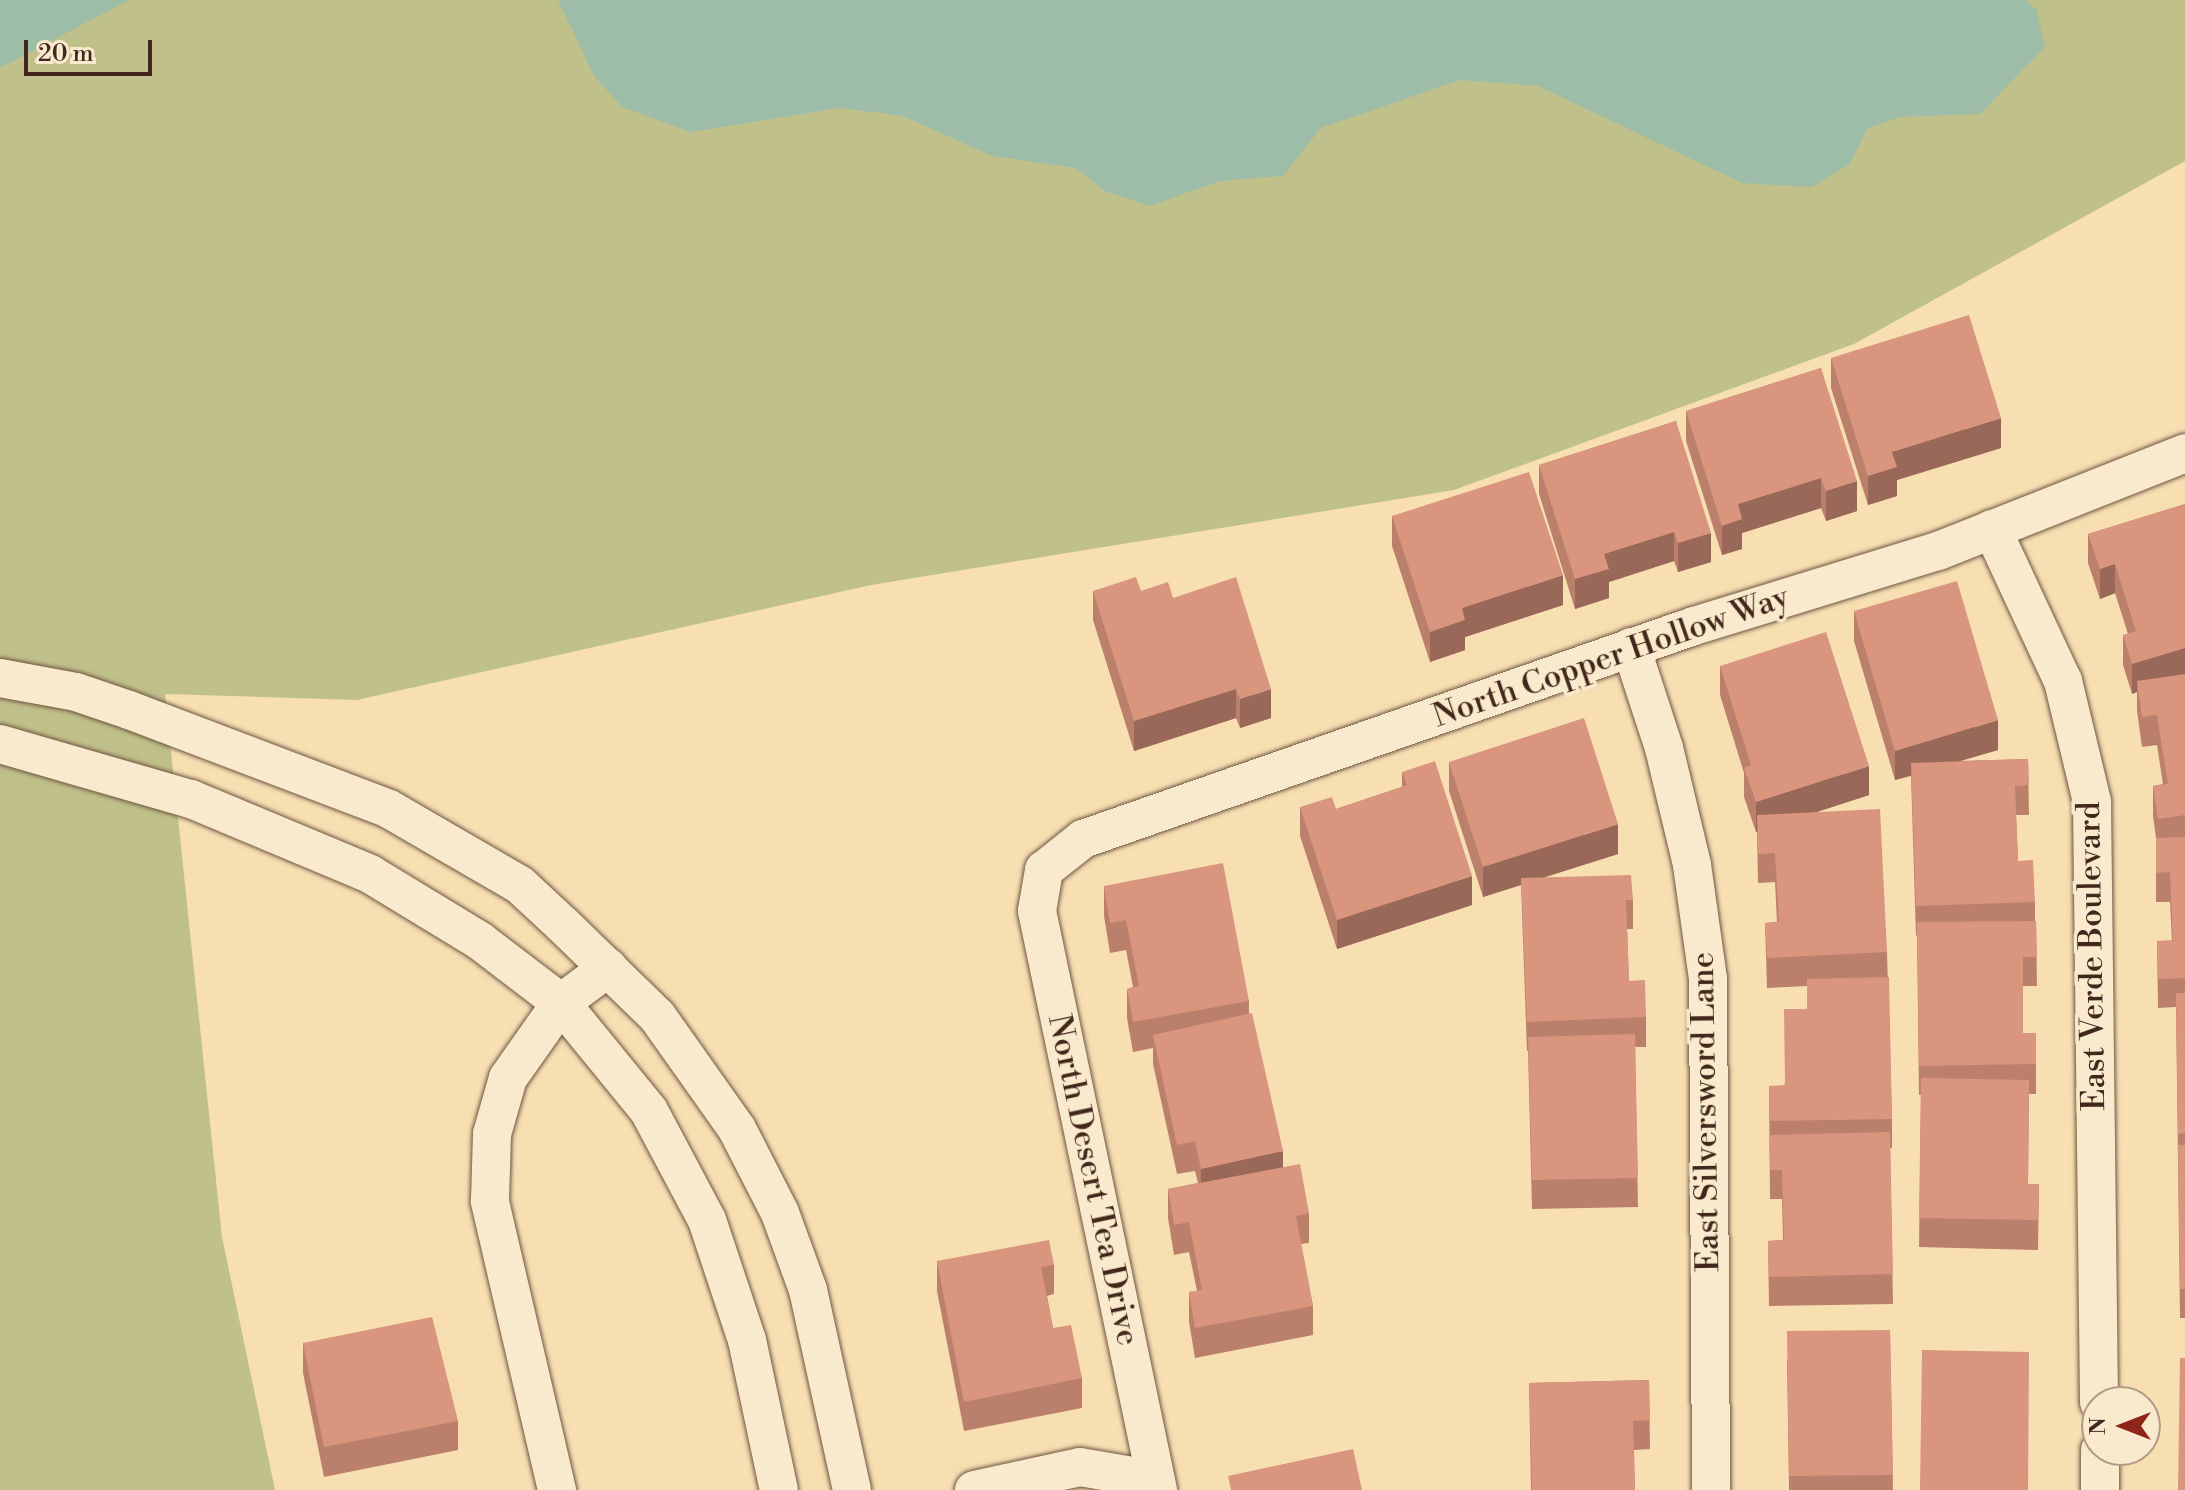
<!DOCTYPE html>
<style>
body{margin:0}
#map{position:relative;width:2185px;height:1490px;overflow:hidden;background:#f7dfb2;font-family:"Libre Bodoni",serif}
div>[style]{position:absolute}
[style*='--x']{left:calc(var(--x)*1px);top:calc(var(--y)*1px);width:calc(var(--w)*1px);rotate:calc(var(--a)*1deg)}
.green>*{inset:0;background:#c0c18a}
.water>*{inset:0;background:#9ebda8}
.roads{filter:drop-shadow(0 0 2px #6f5542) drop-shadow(0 0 2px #6f5542)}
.minor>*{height:38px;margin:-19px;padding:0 19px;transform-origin:19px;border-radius:19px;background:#faeacd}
.wall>*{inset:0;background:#bb806c}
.shaded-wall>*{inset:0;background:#996858}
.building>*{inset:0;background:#da957e}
span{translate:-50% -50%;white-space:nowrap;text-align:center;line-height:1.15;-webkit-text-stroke:7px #faeacd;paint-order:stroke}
.street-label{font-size:32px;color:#42271c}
.north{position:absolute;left:2081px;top:1386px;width:80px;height:80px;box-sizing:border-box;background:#faeacd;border:2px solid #b09c86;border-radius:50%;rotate:270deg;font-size:22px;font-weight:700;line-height:32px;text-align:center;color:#42271c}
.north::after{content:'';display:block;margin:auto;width:28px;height:36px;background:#8f2418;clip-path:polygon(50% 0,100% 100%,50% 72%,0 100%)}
.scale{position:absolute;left:24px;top:40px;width:128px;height:36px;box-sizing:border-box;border:4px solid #42271c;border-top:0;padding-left:10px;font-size:24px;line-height:28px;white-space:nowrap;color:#42271c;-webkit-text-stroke:6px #faeacd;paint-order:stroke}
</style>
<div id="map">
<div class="green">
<i style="clip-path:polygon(0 0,2185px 0,2185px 161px,1854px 344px,1454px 490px,871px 585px,357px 700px,165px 694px,222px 1237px,275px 1490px,0 1490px)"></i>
</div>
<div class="water">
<i style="clip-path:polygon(0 0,129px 0,0 68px)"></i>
<i style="clip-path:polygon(558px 0,2025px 0,2036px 9px,2045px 47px,1980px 114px,1900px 117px,1867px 129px,1850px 164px,1812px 187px,1742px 183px,1538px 86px,1460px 80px,1321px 128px,1283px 176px,1220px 181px,1150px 206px,1105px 191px,1076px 168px,992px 156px,903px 116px,840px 108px,690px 132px,622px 107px,594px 76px)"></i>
</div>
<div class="roads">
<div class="minor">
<i style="--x:1992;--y:529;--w:168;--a:65"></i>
<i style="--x:2063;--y:681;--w:124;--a:76.5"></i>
<i style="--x:2092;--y:802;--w:600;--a:89.33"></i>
<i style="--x:1631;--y:647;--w:106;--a:71.9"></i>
<i style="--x:1664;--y:748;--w:120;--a:76.5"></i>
<i style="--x:1692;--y:865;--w:115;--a:82"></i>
<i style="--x:1708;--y:979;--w:511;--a:89.66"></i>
<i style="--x:0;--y:678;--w:77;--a:10.4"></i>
<i style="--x:76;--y:692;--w:56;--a:18.8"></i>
<i style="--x:129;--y:710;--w:278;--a:20.8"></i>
<i style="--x:389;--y:809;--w:151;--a:30.1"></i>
<i style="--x:520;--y:885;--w:57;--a:42.9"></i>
<i style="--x:562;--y:924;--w:132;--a:44.1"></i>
<i style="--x:657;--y:1016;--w:138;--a:54.7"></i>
<i style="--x:737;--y:1129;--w:94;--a:62.9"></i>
<i style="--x:780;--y:1213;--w:82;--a:70"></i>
<i style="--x:808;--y:1290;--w:205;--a:77.6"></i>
<i style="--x:0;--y:744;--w:199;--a:16.1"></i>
<i style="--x:191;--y:799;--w:194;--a:22.7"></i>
<i style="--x:370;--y:874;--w:129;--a:31.3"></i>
<i style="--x:480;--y:941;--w:102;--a:37.4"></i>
<i style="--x:561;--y:1003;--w:139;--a:50.8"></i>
<i style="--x:649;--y:1111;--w:123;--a:62"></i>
<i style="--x:707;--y:1220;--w:126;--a:71.6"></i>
<i style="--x:747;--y:1340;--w:153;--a:78"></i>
<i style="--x:2100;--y:1450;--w:40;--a:90"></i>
<i style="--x:557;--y:1490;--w:297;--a:-103.1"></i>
<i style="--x:490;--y:1201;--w:67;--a:-88.3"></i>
<i style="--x:492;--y:1134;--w:58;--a:-74.1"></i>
<i style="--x:508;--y:1078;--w:92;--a:-54.8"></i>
<i style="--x:561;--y:1003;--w:59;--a:-36.7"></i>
<i style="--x:974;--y:1490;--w:108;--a:-12.2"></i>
<i style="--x:1080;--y:1467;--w:77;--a:9.7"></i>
<i style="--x:1158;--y:1490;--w:592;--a:-101.8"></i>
<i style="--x:1037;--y:911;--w:42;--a:-80.3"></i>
<i style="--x:1044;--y:870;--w:50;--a:-38.5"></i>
<i style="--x:1083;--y:839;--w:647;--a:-19.22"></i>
<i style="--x:1694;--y:626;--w:255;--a:-17.1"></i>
<i style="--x:1938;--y:551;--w:266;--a:-21.6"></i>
</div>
</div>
<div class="wall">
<i style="clip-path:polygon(1831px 358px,2001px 448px,1897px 480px,1897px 496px,1868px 505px,1831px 388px)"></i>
<i style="clip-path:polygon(1821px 368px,1857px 511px,1826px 521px,1821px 508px,1742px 533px,1742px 549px,1722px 555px,1686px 441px,1686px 411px)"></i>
<i style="clip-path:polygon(1676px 421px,1711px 562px,1678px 572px,1674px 561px,1609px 582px,1609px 598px,1575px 609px,1539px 494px,1539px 465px)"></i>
<i style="clip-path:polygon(2185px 504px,2185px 1318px,2180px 1318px,2176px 1007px,2158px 1008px,2157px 941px,2172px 941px,2170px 902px,2156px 902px,2156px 838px,2153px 816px,2153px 786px,2163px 784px,2157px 745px,2142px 747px,2137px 711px,2137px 692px,2132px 694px,2123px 665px,2123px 635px,2128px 634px,2115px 593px,2100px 599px,2088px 563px,2088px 534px)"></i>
<i style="clip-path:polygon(1392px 516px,1563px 605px,1465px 637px,1465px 650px,1430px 662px,1392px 546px)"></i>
<i style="clip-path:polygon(1093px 591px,1141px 591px,1173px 598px,1271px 718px,1240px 728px,1236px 718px,1134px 751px,1093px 620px)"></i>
<i style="clip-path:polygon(1854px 611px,1998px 750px,1959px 761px,2028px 759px,2029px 815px,2016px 815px,2018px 861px,2035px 902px,2035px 921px,2036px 921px,2037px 986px,2023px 986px,2023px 1033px,2036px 1033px,2036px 1094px,2029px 1094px,2028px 1184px,2039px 1184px,2038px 1250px,1919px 1247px,1921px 1095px,1919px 1095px,1917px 935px,1916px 936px,1911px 776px,1895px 780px,1854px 641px)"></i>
<i style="clip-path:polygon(1720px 666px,1869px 795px,1816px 812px,1887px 952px,1892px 1119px,1892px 1148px,1890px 1148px,1893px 1304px,1769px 1306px,1768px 1241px,1783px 1240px,1782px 1199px,1770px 1199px,1769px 1086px,1784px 1086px,1807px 1009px,1807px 986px,1767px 988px,1765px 923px,1777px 922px,1775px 882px,1758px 883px,1757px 831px,1756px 832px,1744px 797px,1744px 773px,1720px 695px)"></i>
<i style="clip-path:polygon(1449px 762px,1618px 854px,1543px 877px,1633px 900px,1633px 929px,1627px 929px,1629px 981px,1646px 1017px,1646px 1047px,1635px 1047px,1638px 1207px,1532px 1209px,1528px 1051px,1527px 1051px,1521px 885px,1483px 897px,1449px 791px)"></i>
<i style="clip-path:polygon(1402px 772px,1472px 905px,1337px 949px,1300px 836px,1300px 807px,1336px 809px,1402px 787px)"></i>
<i style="clip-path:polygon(1104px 886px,1249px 1001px,1249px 1014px,1283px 1167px,1309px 1213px,1309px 1243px,1301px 1244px,1313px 1306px,1313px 1335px,1195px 1358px,1189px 1322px,1189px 1292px,1197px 1291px,1189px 1252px,1174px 1255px,1168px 1218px,1168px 1189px,1198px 1183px,1195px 1171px,1177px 1174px,1153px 1064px,1153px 1048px,1133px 1052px,1127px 1018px,1127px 989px,1133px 987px,1126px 950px,1110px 953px,1104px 916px)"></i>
<i style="clip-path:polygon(937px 1261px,1054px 1265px,1054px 1294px,1047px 1296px,1053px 1328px,1082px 1378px,1082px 1408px,964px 1431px,937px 1291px)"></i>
<i style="clip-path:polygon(1890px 1330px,1893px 1490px,1789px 1490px,1787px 1361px)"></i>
<i style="clip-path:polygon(303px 1343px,458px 1421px,458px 1450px,324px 1477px,303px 1373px)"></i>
<i style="clip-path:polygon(1649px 1380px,1650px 1449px,1634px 1450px,1635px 1490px,1531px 1490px,1529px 1383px)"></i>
</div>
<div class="shaded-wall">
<i style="clip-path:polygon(2001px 418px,2001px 448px,1897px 480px,1897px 496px,1868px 505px,1868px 476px,1892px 452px)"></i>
<i style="clip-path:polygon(1821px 478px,1821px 508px,1742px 533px,1742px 549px,1722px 555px,1722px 526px,1738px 504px)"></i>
<i style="clip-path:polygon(1857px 481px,1857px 511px,1826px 521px,1826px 491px)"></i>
<i style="clip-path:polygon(1674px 532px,1674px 561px,1609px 582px,1609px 598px,1575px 609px,1575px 579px,1604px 554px)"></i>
<i style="clip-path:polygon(1711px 533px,1711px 562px,1678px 572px,1678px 543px)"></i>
<i style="clip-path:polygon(2115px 564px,2115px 593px,2100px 599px,2100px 569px)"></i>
<i style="clip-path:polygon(1563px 575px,1563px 605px,1465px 637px,1465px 650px,1430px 662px,1430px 632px,1462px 608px)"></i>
<i style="clip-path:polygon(2185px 648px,2185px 677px,2137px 681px,2137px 692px,2132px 694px,2132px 664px)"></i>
<i style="clip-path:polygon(1236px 689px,1236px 718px,1134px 751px,1134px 721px)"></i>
<i style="clip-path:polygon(1271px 689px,1271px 718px,1240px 728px,1240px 699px)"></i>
<i style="clip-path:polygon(1998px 720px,1998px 750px,1895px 780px,1895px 751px)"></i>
<i style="clip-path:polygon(1869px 766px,1869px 795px,1756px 832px,1756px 802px)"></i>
<i style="clip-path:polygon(1618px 824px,1618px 854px,1483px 897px,1483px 867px)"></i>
<i style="clip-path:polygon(1472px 876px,1472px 905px,1337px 949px,1337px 920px)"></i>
<i style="clip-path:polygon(1283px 1151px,1283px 1181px,1201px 1199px,1201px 1169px)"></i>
</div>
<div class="building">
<i style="clip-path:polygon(1969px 315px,2001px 418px,1892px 452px,1897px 467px,1868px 476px,1831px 358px)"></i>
<i style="clip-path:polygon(1821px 368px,1857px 481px,1826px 491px,1821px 478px,1738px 504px,1742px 519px,1722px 526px,1686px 411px)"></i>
<i style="clip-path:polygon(1676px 421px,1711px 533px,1678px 543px,1674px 532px,1604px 554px,1609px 569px,1575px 579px,1539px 465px)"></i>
<i style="clip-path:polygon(1529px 472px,1563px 575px,1462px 608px,1465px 620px,1430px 632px,1392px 516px)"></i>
<i style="clip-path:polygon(2185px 504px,2185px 648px,2132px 664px,2123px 635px,2136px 631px,2115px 564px,2100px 569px,2088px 534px)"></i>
<i style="clip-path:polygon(1136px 577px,1141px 591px,1168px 582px,1173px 598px,1236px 577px,1271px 689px,1240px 699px,1236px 689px,1134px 721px,1093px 591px)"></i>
<i style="clip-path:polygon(1957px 581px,1998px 720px,1895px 751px,1854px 611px)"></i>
<i style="clip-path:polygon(1826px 632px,1869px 766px,1756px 802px,1744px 768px,1751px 765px,1720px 666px)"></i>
<i style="clip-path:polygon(2185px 674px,2185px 815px,2158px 819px,2153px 786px,2168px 784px,2157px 715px,2142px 717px,2137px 681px)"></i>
<i style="clip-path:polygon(1584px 718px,1618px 824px,1483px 867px,1449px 762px)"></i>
<i style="clip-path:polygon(2028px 759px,2029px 785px,2015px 786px,2018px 861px,2033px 860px,2035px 902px,1916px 906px,1911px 763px)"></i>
<i style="clip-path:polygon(1435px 761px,1472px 876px,1337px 920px,1300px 807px,1332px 797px,1336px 809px,1407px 785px,1402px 772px)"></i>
<i style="clip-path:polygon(1880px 809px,1887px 952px,1767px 958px,1765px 923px,1779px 922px,1775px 853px,1758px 854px,1757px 815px)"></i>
<i style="clip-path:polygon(2185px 837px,2185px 978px,2158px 979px,2157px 941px,2173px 940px,2170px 872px,2156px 873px,2156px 838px)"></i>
<i style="clip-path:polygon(1223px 863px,1249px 1001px,1133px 1022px,1127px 989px,1139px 986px,1126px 920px,1110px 923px,1104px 886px)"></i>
<i style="clip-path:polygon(1631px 875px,1633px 900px,1626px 900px,1629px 981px,1645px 980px,1646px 1017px,1527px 1022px,1521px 878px)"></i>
<i style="clip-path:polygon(2036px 921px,2037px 957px,2023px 957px,2023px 1033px,2036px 1033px,2036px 1064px,1919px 1066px,1917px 922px)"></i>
<i style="clip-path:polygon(1889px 977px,1892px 1119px,1770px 1121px,1769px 1086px,1785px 1085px,1784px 1009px,1807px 1009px,1807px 979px)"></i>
<i style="clip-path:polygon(2176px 993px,2185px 993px,2185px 1133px,2178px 1134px)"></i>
<i style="clip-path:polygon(1252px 1013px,1283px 1151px,1201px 1169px,1195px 1141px,1177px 1145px,1153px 1035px)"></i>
<i style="clip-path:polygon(1635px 1034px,1638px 1178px,1532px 1180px,1528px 1037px)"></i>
<i style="clip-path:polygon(1921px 1078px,2029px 1080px,2028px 1184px,2039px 1184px,2038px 1220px,1919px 1218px)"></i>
<i style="clip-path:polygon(1890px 1132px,1893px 1274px,1769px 1277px,1768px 1241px,1784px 1240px,1782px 1170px,1770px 1170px,1769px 1135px)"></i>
<i style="clip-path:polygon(2178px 1145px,2185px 1145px,2185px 1289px,2180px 1289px)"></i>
<i style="clip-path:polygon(1300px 1164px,1309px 1213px,1296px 1216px,1313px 1306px,1195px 1328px,1189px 1292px,1202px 1290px,1189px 1222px,1174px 1225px,1168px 1189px)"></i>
<i style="clip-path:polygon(1049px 1240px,1054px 1265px,1041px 1267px,1053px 1328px,1071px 1325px,1082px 1378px,964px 1402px,937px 1261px)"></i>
<i style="clip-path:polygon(432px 1317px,458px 1421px,324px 1447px,303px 1343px)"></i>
<i style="clip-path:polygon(1890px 1330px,1893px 1475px,1789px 1476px,1787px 1331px)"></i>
<i style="clip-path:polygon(1922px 1350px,2029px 1352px,2028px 1490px,1920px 1490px)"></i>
<i style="clip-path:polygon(2180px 1358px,2185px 1358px,2185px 1490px,2178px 1490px)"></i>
<i style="clip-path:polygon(1649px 1380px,1650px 1420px,1633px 1421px,1635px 1490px,1532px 1490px,1529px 1383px)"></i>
<i style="clip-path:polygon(1353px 1449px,1362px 1490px,1231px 1490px,1228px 1476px)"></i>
</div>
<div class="street-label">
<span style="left:1611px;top:657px;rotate:-19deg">North Copper Hollow Way</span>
<span style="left:2092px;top:956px;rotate:-91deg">East Verde Boulevard</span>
<span style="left:1706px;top:1112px;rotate:-91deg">East Silversword Lane</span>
<span style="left:1093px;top:1180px;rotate:78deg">North Desert Tea Drive</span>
</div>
<div class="north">N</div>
<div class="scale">20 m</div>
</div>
